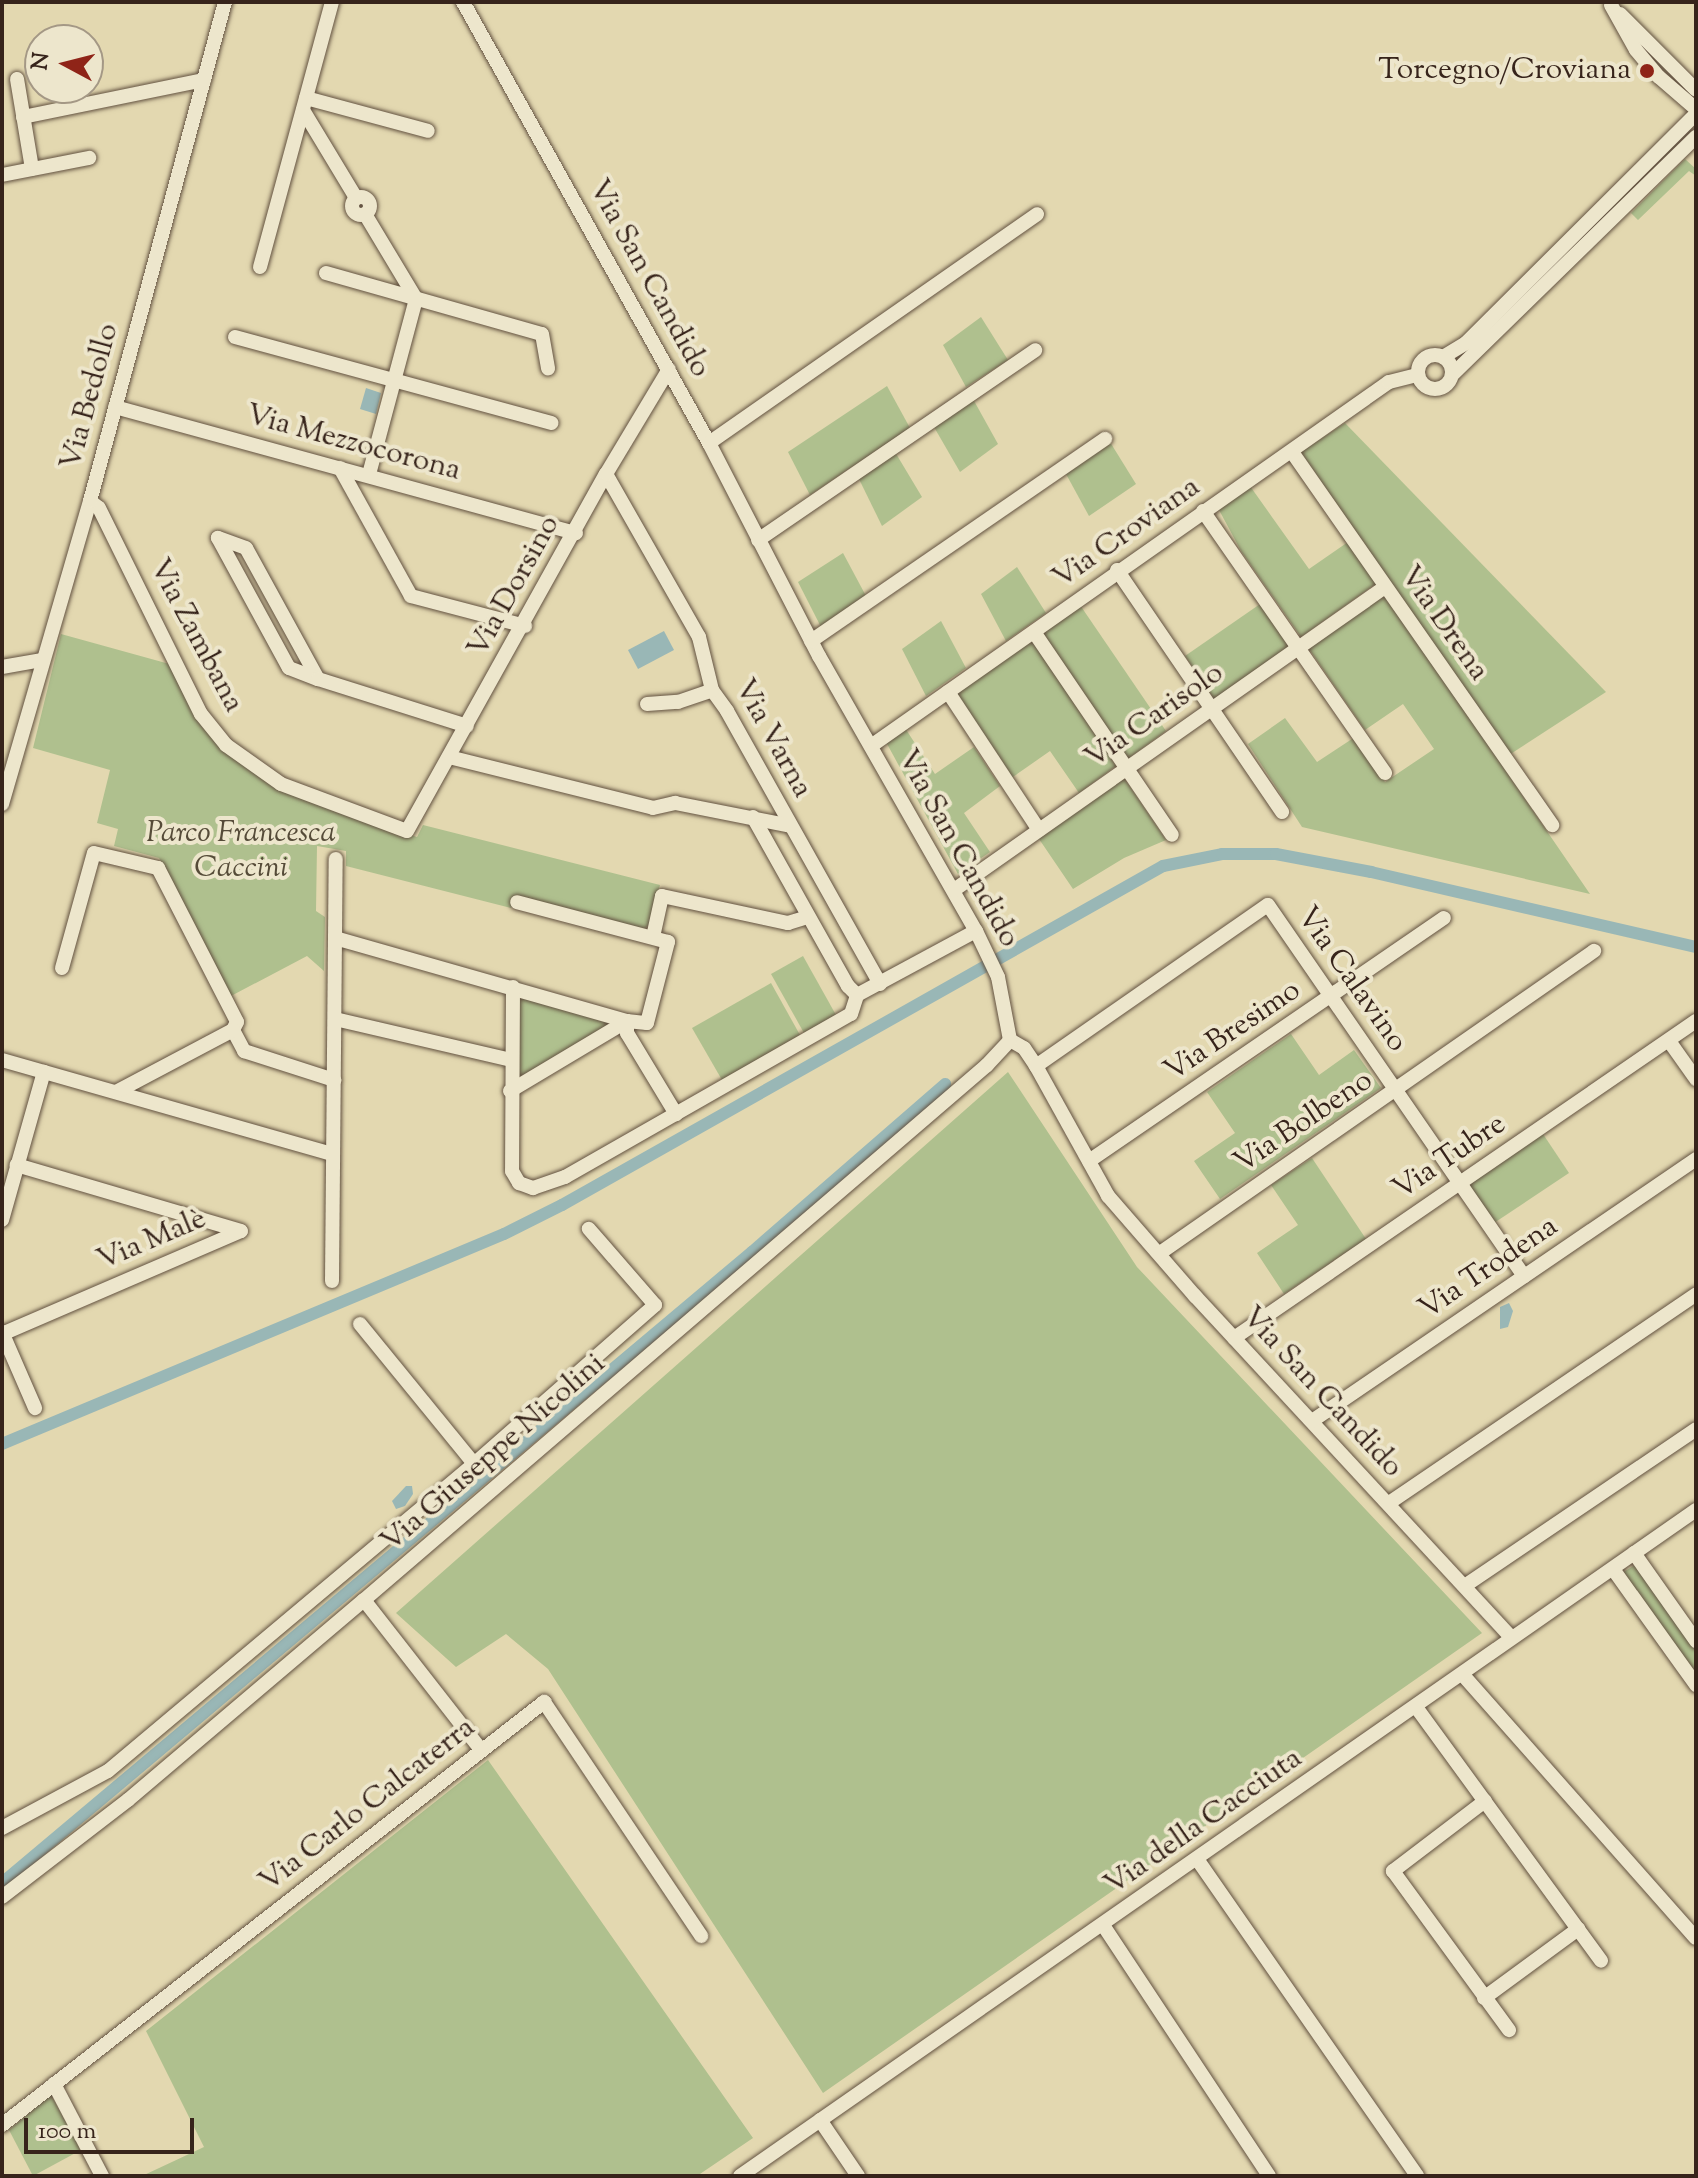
<!DOCTYPE html>
<meta charset="utf-8">
<style>
body{margin:0}
#map{position:relative;width:1698px;height:2178px;overflow:hidden;background:#e3d8b0;font-family:"Sorts Mill Goudy",serif}
div>[style]{position:absolute}
[style*='--x']{left:calc(var(--x)*1px);top:calc(var(--y)*1px);width:calc(var(--w)*1px);rotate:calc(var(--a)*1deg)}
.green>*{inset:0;background:#afc08e}
.water>*{inset:0;background:#99b7b6}
.canal>*{height:12px;margin:-6px;padding:0 6px;transform-origin:6px;border-radius:6px;background:#99b7b6}
.roads{filter:drop-shadow(0 0 2px #625140) drop-shadow(0 0 2px #625140)}
.minor>*{height:14px;margin:-7px;padding:0 7px;transform-origin:7px;border-radius:7px;background:#ede6cc}
.minor>.ring{margin:-7px;padding:0;box-sizing:content-box;background:none;border:14px solid #ede6cc;border-radius:50%}
.dots>*{width:22px;height:22px;translate:-50% -50%;box-sizing:border-box;border:4px solid #ede6cc;border-radius:50%}
span{translate:-50% -50%;white-space:nowrap;text-align:center;line-height:1.15;-webkit-text-stroke:8px #ede6cc;paint-order:stroke}
.poi-label{font-size:30px;color:#37241b}
.right{translate:-100% -50%;text-align:right}
.street-label{font-size:30px;color:#37241b}
.park-label{font-size:30px;color:#554b38;font-style:italic}
.frame{position:absolute;inset:0;border:4px solid #37241b;pointer-events:none}
.north{position:absolute;left:24px;top:24px;width:80px;height:80px;box-sizing:border-box;background:#ede6cc;border:2px solid #a49885;border-radius:50%;rotate:277deg;font-size:22px;font-weight:700;line-height:32px;text-align:center;color:#37241b}
.north::after{content:'';display:block;margin:auto;width:28px;height:36px;background:#8f2418;clip-path:polygon(50% 0,100% 100%,50% 72%,0 100%)}
.scale{position:absolute;left:24px;top:2118px;width:170px;height:36px;box-sizing:border-box;border:4px solid #37241b;border-top:0;padding-left:10px;font-size:24px;line-height:28px;white-space:nowrap;color:#37241b;-webkit-text-stroke:6px #ede6cc;paint-order:stroke}
</style>
<div id="map">
<div class="green">
<i style="clip-path:polygon(1685px 159px,1696px 169px,1696px 176px,1689px 171px,1638px 220px,1631px 213px)"></i>
<i style="clip-path:polygon(981px 317px,1008px 360px,966px 387px,943px 345px)"></i>
<i style="clip-path:polygon(887px 386px,910px 428px,810px 495px,788px 452px)"></i>
<i style="clip-path:polygon(973px 399px,998px 444px,960px 472px,934px 427px)"></i>
<i style="clip-path:polygon(1345px 423px,1606px 692px,1509px 755px,1301px 452px)"></i>
<i style="clip-path:polygon(1110px 442px,1136px 484px,1089px 516px,1066px 474px)"></i>
<i style="clip-path:polygon(895px 452px,922px 497px,882px 526px,858px 477px)"></i>
<i style="clip-path:polygon(1250px 486px,1309px 569px,1348px 542px,1377px 583px,1301px 637px,1241px 551px,1218px 508px)"></i>
<i style="clip-path:polygon(843px 553px,866px 596px,821px 627px,798px 582px)"></i>
<i style="clip-path:polygon(1017px 567px,1046px 613px,1006px 641px,981px 594px)"></i>
<i style="clip-path:polygon(1383px 592px,1590px 894px,1302px 827px,1248px 744px,1285px 718px,1317px 762px,1355px 737px,1385px 782px,1434px 749px,1403px 704px,1365px 730px,1307px 646px)"></i>
<i style="clip-path:polygon(1263px 602px,1292px 644px,1214px 699px,1185px 656px)"></i>
<i style="clip-path:polygon(1080px 605px,1166px 731px,1126px 760px,1041px 634px)"></i>
<i style="clip-path:polygon(941px 621px,966px 668px,926px 696px,902px 649px)"></i>
<i style="clip-path:polygon(61px 634px,173px 665px,197px 715px,318px 804px,417px 837px,423px 825px,660px 885px,649px 925px,644px 929px,514px 899px,511px 908px,346px 866px,346px 851px,317px 846px,316px 911px,325px 917px,324px 971px,307px 956px,231px 996px,159px 858px,114px 846px,118px 829px,97px 823px,110px 770px,33px 748px)"></i>
<i style="clip-path:polygon(1031px 639px,1116px 766px,1079px 793px,1050px 751px,1010px 779px,954px 693px)"></i>
<i style="clip-path:polygon(905px 728px,935px 774px,974px 747px,1000px 786px,964px 813px,990px 852px,958px 874px,886px 742px)"></i>
<i style="clip-path:polygon(1124px 778px,1166px 840px,1124px 858px,1073px 889px,1037px 836px)"></i>
<i style="clip-path:polygon(803px 956px,836px 1015px,804px 1033px,771px 974px)"></i>
<i style="clip-path:polygon(771px 983px,800px 1035px,722px 1080px,692px 1028px)"></i>
<i style="clip-path:polygon(519px 997px,615px 1023px,516px 1079px)"></i>
<i style="clip-path:polygon(1291px 1034px,1319px 1075px,1354px 1050px,1381px 1088px,1220px 1199px,1194px 1161px,1235px 1133px,1207px 1092px)"></i>
<i style="clip-path:polygon(1008px 1072px,1137px 1267px,1482px 1633px,823px 2093px,548px 1669px,506px 1634px,456px 1667px,396px 1613px)"></i>
<i style="clip-path:polygon(1543px 1134px,1569px 1173px,1494px 1223px,1468px 1184px)"></i>
<i style="clip-path:polygon(1312px 1158px,1366px 1239px,1284px 1294px,1257px 1253px,1298px 1225px,1271px 1185px)"></i>
<i style="clip-path:polygon(1635px 1565px,1696px 1651px,1696px 1673px,1622px 1573px)"></i>
<i style="clip-path:polygon(488px 1760px,753px 2138px,697px 2176px,142px 2176px,204px 2147px,146px 2031px)"></i>
<i style="clip-path:polygon(51px 2095px,81px 2150px,33px 2176px,9px 2130px)"></i>
</div>
<div class="water">
<i style="clip-path:polygon(366px 388px,381px 393px,376px 414px,360px 409px)"></i>
<i style="clip-path:polygon(664px 631px,674px 650px,638px 669px,628px 650px)"></i>
<i style="clip-path:polygon(1509px 1303px,1513px 1311px,1508px 1327px,1500px 1329px,1500px 1307px)"></i>
<i style="clip-path:polygon(406px 1486px,412px 1486px,413px 1494px,405px 1506px,396px 1509px,392px 1501px)"></i>
</div>
<div class="canal">
<i style="--x:2;--y:1444;--w:544;--a:-22.7"></i>
<i style="--x:504;--y:1234;--w:65;--a:-26.6"></i>
<i style="--x:562;--y:1205;--w:690;--a:-29.43"></i>
<i style="--x:1163;--y:866;--w:60;--a:-11.5"></i>
<i style="--x:1222;--y:854;--w:54;--a:0"></i>
<i style="--x:1276;--y:854;--w:97;--a:10.7"></i>
<i style="--x:1371;--y:872;--w:334;--a:13"></i>
<i style="--x:2;--y:1883;--w:980;--a:-40.08"></i>
<i style="--x:752;--y:1252;--w:256;--a:-41"></i>
</div>
<div class="roads">
<div class="minor">
<i style="--x:463;--y:2;--w:505;--a:60.85"></i>
<i style="--x:709;--y:443;--w:240;--a:62.7"></i>
<i style="--x:819;--y:656;--w:317;--a:60.3"></i>
<i style="--x:976;--y:931;--w:51;--a:64.4"></i>
<i style="--x:998;--y:977;--w:64;--a:79.2"></i>
<i style="--x:1010;--y:1040;--w:16;--a:30"></i>
<i style="--x:1024;--y:1048;--w:22;--a:56"></i>
<i style="--x:1036;--y:1066;--w:149;--a:61"></i>
<i style="--x:1108;--y:1196;--w:133;--a:49"></i>
<i style="--x:1195;--y:1296;--w:465;--a:47.2"></i>
<i style="--x:1611;--y:5;--w:51;--a:60.9"></i>
<i style="--x:1636;--y:50;--w:35;--a:50"></i>
<i style="--x:1659;--y:77;--w:49;--a:40.9"></i>
<i style="--x:1620;--y:14;--w:107;--a:45"></i>
<i style="--x:17;--y:79;--w:91;--a:80.5"></i>
<i style="--x:306;--y:98;--w:126;--a:15.1"></i>
<i style="--x:303;--y:110;--w:103;--a:58.9"></i>
<i style="--x:23;--y:117;--w:185;--a:-11.6"></i>
<i style="--x:2;--y:175;--w:89;--a:-11.1"></i>
<i class="ring" style="left:352px;top:197px;width:4px;height:4px"></i>
<i style="--x:365;--y:214;--w:99;--a:59"></i>
<i style="--x:416;--y:299;--w:182;--a:105"></i>
<i style="--x:260;--y:267;--w:275;--a:-74.8"></i>
<i style="--x:326;--y:273;--w:224;--a:15.8"></i>
<i style="--x:542;--y:334;--w:35;--a:80"></i>
<i style="--x:235;--y:337;--w:328;--a:15.2"></i>
<i class="ring" style="left:1418px;top:355px;width:20px;height:20px"></i>
<i style="--x:1443;--y:357;--w:27;--a:-31"></i>
<i style="--x:1466;--y:343;--w:325;--a:-44.9"></i>
<i style="--x:1452;--y:375;--w:341;--a:-44.3"></i>
<i style="--x:115;--y:407;--w:478;--a:15.3"></i>
<i style="--x:709;--y:443;--w:400;--a:-34.9"></i>
<i style="--x:1292;--y:452;--w:455;--a:55.1"></i>
<i style="--x:340;--y:468;--w:146;--a:61"></i>
<i style="--x:411;--y:596;--w:118;--a:14.7"></i>
<i style="--x:606;--y:474;--w:188;--a:60.3"></i>
<i style="--x:699;--y:637;--w:55;--a:76.2"></i>
<i style="--x:712;--y:690;--w:26;--a:54"></i>
<i style="--x:727;--y:711;--w:313;--a:60.7"></i>
<i style="--x:90;--y:501;--w:11;--a:38"></i>
<i style="--x:99;--y:508;--w:230;--a:63.7"></i>
<i style="--x:201;--y:714;--w:40;--a:51"></i>
<i style="--x:226;--y:745;--w:67;--a:35.3"></i>
<i style="--x:281;--y:784;--w:134;--a:20.5"></i>
<i style="--x:407;--y:831;--w:409;--a:-60.9"></i>
<i style="--x:606;--y:474;--w:122;--a:-59"></i>
<i style="--x:1203;--y:511;--w:319;--a:55.2"></i>
<i style="--x:758;--y:540;--w:336;--a:-34.4"></i>
<i style="--x:1117;--y:570;--w:293;--a:55.7"></i>
<i style="--x:1034;--y:632;--w:245;--a:55.8"></i>
<i style="--x:811;--y:641;--w:357;--a:-34.5"></i>
<i style="--x:2;--y:667;--w:41;--a:-9.9"></i>
<i style="--x:318;--y:679;--w:149;--a:-118.8"></i>
<i style="--x:246;--y:548;--w:30;--a:-160"></i>
<i style="--x:218;--y:538;--w:148;--a:61.4"></i>
<i style="--x:289;--y:668;--w:31;--a:21"></i>
<i style="--x:318;--y:679;--w:156;--a:17.5"></i>
<i style="--x:948;--y:692;--w:165;--a:56.6"></i>
<i style="--x:647;--y:704;--w:31;--a:-4"></i>
<i style="--x:678;--y:702;--w:36;--a:-19"></i>
<i style="--x:871;--y:746;--w:633;--a:-35.1"></i>
<i style="--x:1389;--y:382;--w:30;--a:-14"></i>
<i style="--x:449;--y:757;--w:210;--a:14"></i>
<i style="--x:653;--y:808;--w:23;--a:-13"></i>
<i style="--x:675;--y:803;--w:118;--a:11.2"></i>
<i style="--x:2;--y:804;--w:316;--a:-73.8"></i>
<i style="--x:90;--y:501;--w:517;--a:-74.86"></i>
<i style="--x:753;--y:817;--w:194;--a:60.7"></i>
<i style="--x:848;--y:986;--w:13;--a:45"></i>
<i style="--x:857;--y:995;--w:135;--a:-28.3"></i>
<i style="--x:954;--y:890;--w:527;--a:-35.11"></i>
<i style="--x:653;--y:937;--w:42;--a:-77.6"></i>
<i style="--x:662;--y:896;--w:129;--a:12.1"></i>
<i style="--x:788;--y:923;--w:21;--a:-17"></i>
<i style="--x:335;--y:938;--w:304;--a:15.9"></i>
<i style="--x:627;--y:1021;--w:20;--a:6"></i>
<i style="--x:647;--y:1023;--w:84;--a:-75.5"></i>
<i style="--x:668;--y:942;--w:156;--a:-165.2"></i>
<i style="--x:62;--y:968;--w:119;--a:-74.5"></i>
<i style="--x:94;--y:853;--w:66;--a:13.2"></i>
<i style="--x:158;--y:868;--w:173;--a:62.8"></i>
<i style="--x:237;--y:1022;--w:9;--a:117"></i>
<i style="--x:513;--y:987;--w:184;--a:90.3"></i>
<i style="--x:512;--y:1171;--w:14;--a:60"></i>
<i style="--x:519;--y:1183;--w:15;--a:20"></i>
<i style="--x:533;--y:1188;--w:34;--a:-19"></i>
<i style="--x:565;--y:1177;--w:329;--a:-29.7"></i>
<i style="--x:851;--y:1014;--w:20;--a:-72"></i>
<i style="--x:335;--y:1019;--w:181;--a:13.1"></i>
<i style="--x:627;--y:1021;--w:12;--a:90"></i>
<i style="--x:627;--y:1033;--w:95;--a:58.8"></i>
<i style="--x:233;--y:1030;--w:24;--a:62"></i>
<i style="--x:244;--y:1051;--w:95;--a:17.9"></i>
<i style="--x:1669;--y:1041;--w:47;--a:54.6"></i>
<i style="--x:2;--y:1060;--w:344;--a:15.9"></i>
<i style="--x:1036;--y:1066;--w:282;--a:-34.8"></i>
<i style="--x:1268;--y:905;--w:451;--a:55.4"></i>
<i style="--x:510;--y:1091;--w:136;--a:-30.9"></i>
<i style="--x:116;--y:1092;--w:132;--a:-27.9"></i>
<i style="--x:1089;--y:1161;--w:430;--a:-34.4"></i>
<i style="--x:2;--y:1220;--w:154;--a:-74.2"></i>
<i style="--x:1160;--y:1253;--w:529;--a:-34.83"></i>
<i style="--x:332;--y:1281;--w:422;--a:-89.5"></i>
<i style="--x:360;--y:1324;--w:181;--a:50.8"></i>
<i style="--x:2;--y:1332;--w:83;--a:66.5"></i>
<i style="--x:2;--y:1334;--w:260;--a:-23.3"></i>
<i style="--x:241;--y:1231;--w:234;--a:-163.6"></i>
<i style="--x:1234;--y:1338;--w:560;--a:-34.46"></i>
<i style="--x:1312;--y:1421;--w:465;--a:-34.3"></i>
<i style="--x:1389;--y:1503;--w:371;--a:-34.2"></i>
<i style="--x:1634;--y:1553;--w:108;--a:54.8"></i>
<i style="--x:1613;--y:1569;--w:143;--a:54.4"></i>
<i style="--x:1466;--y:1585;--w:278;--a:-34.1"></i>
<i style="--x:364;--y:1600;--w:190;--a:52"></i>
<i style="--x:1463;--y:1675;--w:351;--a:48.5"></i>
<i style="--x:1416;--y:1707;--w:314;--a:53.9"></i>
<i style="--x:1485;--y:1801;--w:116;--a:142.7"></i>
<i style="--x:1393;--y:1871;--w:197;--a:53.9"></i>
<i style="--x:2;--y:1828;--w:120;--a:-28.3"></i>
<i style="--x:108;--y:1771;--w:478;--a:-40"></i>
<i style="--x:474;--y:1464;--w:241;--a:-41.3"></i>
<i style="--x:655;--y:1305;--w:101;--a:-131"></i>
<i style="--x:1197;--y:1859;--w:386;--a:55.2"></i>
<i style="--x:2;--y:1897;--w:159;--a:-37.6"></i>
<i style="--x:128;--y:1800;--w:309;--a:-40.3"></i>
<i style="--x:364;--y:1600;--w:821;--a:-40.65"></i>
<i style="--x:987;--y:1065;--w:34;--a:-47"></i>
<i style="--x:1103;--y:1925;--w:301;--a:56.5"></i>
<i style="--x:1484;--y:1998;--w:117;--a:-36.3"></i>
<i style="--x:54;--y:2084;--w:104;--a:62.4"></i>
<i style="--x:820;--y:2120;--w:68;--a:55.8"></i>
<i style="--x:2;--y:2125;--w:688;--a:-37.97"></i>
<i style="--x:544;--y:1702;--w:282;--a:56.1"></i>
<i style="--x:740;--y:2176;--w:1165;--a:-34.86"></i>
</div>
</div>
<div class="dots">
<i style="left:1647px;top:71px;background:#8f2418"></i>
</div>
<div class="poi-label">
<span class="right" style="left:1631px;top:71px">Torcegno/Croviana</span>
</div>
<div class="street-label">
<span style="left:648px;top:279px;rotate:61deg">Via San Candido</span>
<span style="left:91px;top:397px;rotate:-75deg">Via Bedollo</span>
<span style="left:353px;top:444px;rotate:15deg">Via Mezzocorona</span>
<span style="left:1127px;top:534px;rotate:-35deg">Via Croviana</span>
<span style="left:515px;top:587px;rotate:-61deg">Via Dorsino</span>
<span style="left:1443px;top:624px;rotate:55deg">Via Drena</span>
<span style="left:195px;top:636px;rotate:62deg">Via Zambana</span>
<span style="left:1155px;top:717px;rotate:-35deg">Via Carisolo</span>
<span style="left:772px;top:739px;rotate:61deg">Via Varna</span>
<span style="left:957px;top:849px;rotate:61deg">Via San Candido</span>
<span style="left:1351px;top:980px;rotate:55deg">Via Calavino</span>
<span style="left:1233px;top:1032px;rotate:-34deg">Via Bresimo</span>
<span style="left:1304px;top:1123px;rotate:-34deg">Via Bolbeno</span>
<span style="left:1450px;top:1158px;rotate:-34deg">Via Tubre</span>
<span style="left:152px;top:1241px;rotate:-23deg">Via Malè</span>
<span style="left:1489px;top:1269px;rotate:-34deg">Via Trodena</span>
<span style="left:1321px;top:1393px;rotate:47deg">Via San Candido</span>
<span style="left:494px;top:1454px;rotate:-41deg">Via Giuseppe Nicolini</span>
<span style="left:368px;top:1806px;rotate:-38deg">Via Carlo Calcaterra</span>
<span style="left:1204px;top:1823px;rotate:-35deg">Via della Cacciuta</span>
</div>
<div class="park-label">
<span style="left:241px;top:851px">Parco Francesca<br>Caccini</span>
</div>
<div class="frame"></div>
<div class="north">N</div>
<div class="scale">100 m</div>
</div>
